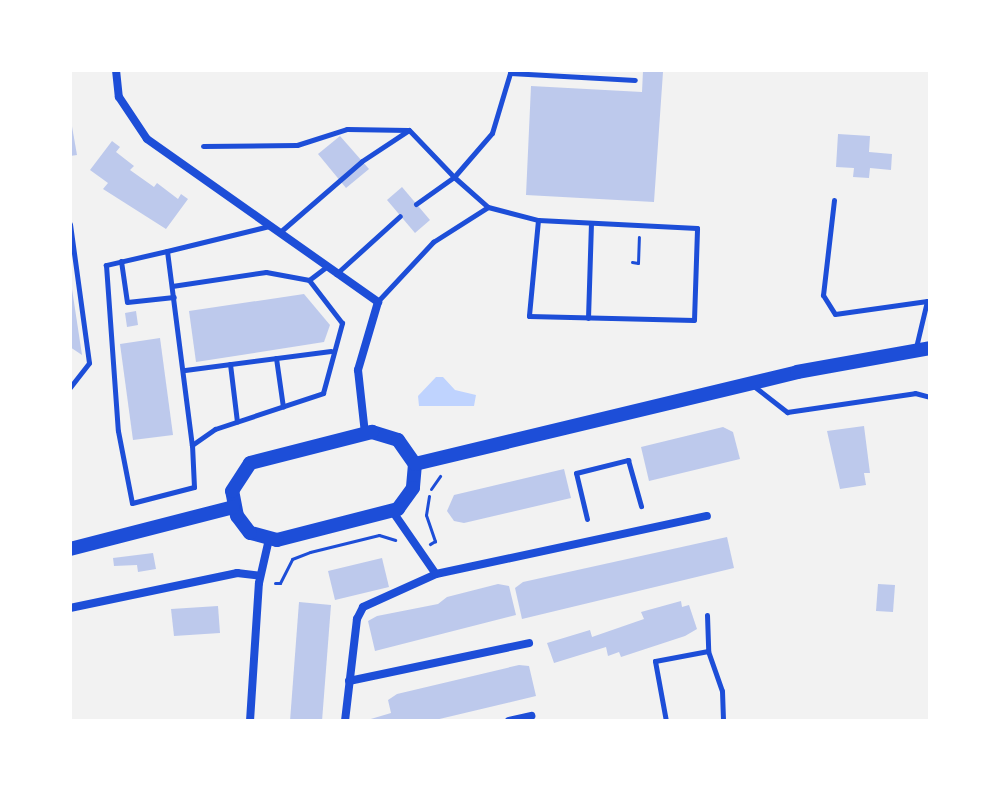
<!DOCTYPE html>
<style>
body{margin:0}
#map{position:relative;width:1000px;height:791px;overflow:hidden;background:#f2f2f2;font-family:Signika,sans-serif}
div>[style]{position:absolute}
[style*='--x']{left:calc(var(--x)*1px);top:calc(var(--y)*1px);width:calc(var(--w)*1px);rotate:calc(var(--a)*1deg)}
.water>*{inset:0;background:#bfd3fe}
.building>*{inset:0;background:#bdc9ec}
.path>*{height:3px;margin:-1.5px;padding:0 1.5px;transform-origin:1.5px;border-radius:1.5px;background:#1d4ed8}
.service>*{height:5px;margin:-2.5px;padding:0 2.5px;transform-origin:2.5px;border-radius:2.5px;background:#1d4ed8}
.minor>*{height:8px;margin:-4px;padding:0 4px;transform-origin:4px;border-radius:4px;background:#1d4ed8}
.secondary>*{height:14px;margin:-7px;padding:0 7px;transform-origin:7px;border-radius:7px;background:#1d4ed8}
span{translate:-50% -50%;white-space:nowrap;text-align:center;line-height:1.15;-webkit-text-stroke:8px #fff;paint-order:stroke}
.frame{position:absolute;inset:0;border:72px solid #fff;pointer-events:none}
</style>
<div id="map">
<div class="water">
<i style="clip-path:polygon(436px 377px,443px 377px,455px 390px,476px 395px,474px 406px,419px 406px,418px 396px)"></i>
</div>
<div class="building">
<i style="clip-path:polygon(643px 71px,663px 72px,654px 202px,526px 195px,531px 86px,642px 92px)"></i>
<i style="clip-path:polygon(70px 115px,77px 155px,70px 156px)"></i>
<i style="clip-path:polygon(838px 134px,870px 136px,869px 152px,892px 154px,891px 170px,870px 168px,869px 178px,853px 177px,854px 168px,836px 167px)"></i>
<i style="clip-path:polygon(340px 136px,369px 169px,346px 188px,318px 154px)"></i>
<i style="clip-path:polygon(112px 141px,120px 147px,116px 152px,134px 166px,130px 170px,154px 187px,157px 183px,178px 199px,181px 194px,188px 199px,166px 229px,103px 189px,108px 183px,90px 170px)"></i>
<i style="clip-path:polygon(402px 187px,430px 220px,415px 233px,387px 200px)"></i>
<i style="clip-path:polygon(70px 289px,72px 289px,82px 355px,70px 347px)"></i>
<i style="clip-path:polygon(304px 294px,330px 325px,324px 342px,196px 362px,189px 311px)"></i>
<i style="clip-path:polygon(136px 311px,138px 325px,127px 327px,125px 313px)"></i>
<i style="clip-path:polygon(160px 338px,173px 435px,133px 440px,120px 344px)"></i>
<i style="clip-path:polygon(864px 426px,870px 473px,864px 473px,866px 485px,840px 489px,827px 431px)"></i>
<i style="clip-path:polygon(723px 427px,733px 432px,740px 459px,649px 481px,641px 447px)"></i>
<i style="clip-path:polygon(564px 469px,571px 498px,464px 523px,454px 521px,447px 511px,454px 495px)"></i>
<i style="clip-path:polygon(727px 537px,734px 568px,522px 619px,515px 588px,523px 582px)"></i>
<i style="clip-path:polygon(153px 553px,156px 569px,138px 572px,137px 565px,114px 566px,113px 558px)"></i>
<i style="clip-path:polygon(382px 558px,389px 587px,335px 600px,328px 571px)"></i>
<i style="clip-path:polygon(498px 584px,509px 586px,516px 615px,375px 651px,368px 621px,377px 616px,438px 604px,447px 597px)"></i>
<i style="clip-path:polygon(878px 584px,895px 585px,893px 612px,876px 611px)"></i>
<i style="clip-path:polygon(681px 601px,682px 607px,689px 605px,697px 629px,685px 636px,621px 657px,619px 652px,608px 656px,606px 647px,554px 663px,547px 643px,590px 630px,592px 637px,644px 619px,641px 612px)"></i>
<i style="clip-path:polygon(299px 602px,331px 605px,322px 721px,290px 721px)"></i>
<i style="clip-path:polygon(218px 606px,220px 633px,174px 636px,171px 609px)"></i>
<i style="clip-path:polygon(519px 665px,529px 666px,536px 696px,431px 721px,364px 721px,391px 713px,388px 700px,397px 694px)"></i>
</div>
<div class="path">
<i style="--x:632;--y:262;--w:6;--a:9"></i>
<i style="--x:638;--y:263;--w:26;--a:-88"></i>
<i style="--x:431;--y:489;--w:16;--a:-55"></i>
<i style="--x:429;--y:496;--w:19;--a:99"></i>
<i style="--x:426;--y:515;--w:28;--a:71"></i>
<i style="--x:435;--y:541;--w:6;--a:149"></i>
<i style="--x:275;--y:583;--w:5;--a:0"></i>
<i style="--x:280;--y:583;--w:27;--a:-63"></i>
<i style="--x:292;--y:559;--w:19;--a:-21"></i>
<i style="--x:310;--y:552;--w:71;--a:-13.8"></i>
<i style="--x:379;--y:535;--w:17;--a:17"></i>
</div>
<div class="service">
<i style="--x:203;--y:146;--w:94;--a:-0.6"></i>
<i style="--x:297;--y:145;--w:52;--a:-17.7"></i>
<i style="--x:347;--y:129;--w:61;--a:0.9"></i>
<i style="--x:834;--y:200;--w:96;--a:96.6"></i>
<i style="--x:823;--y:295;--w:22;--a:58"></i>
<i style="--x:835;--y:314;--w:93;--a:-8"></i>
<i style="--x:927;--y:301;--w:47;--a:103.4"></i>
<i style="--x:416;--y:204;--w:47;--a:-35.4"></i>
<i style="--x:454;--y:177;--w:45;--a:41.4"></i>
<i style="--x:70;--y:224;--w:140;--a:82.2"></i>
<i style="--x:89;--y:363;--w:31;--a:128"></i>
<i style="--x:269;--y:226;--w:105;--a:166.2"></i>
<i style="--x:167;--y:251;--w:196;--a:82.7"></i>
<i style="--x:192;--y:445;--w:28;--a:-35"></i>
<i style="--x:215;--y:429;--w:114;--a:-18.4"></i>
<i style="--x:323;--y:393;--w:73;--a:-74.8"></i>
<i style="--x:342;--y:323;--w:54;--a:-127.5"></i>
<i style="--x:309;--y:280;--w:21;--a:-37"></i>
<i style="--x:280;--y:232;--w:108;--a:-40.9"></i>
<i style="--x:362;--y:161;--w:56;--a:-33.4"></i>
<i style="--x:409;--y:130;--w:65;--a:46.2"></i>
<i style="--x:454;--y:177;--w:58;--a:-49.2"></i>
<i style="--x:492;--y:133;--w:63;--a:-73.3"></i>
<i style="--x:510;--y:73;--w:125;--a:3.2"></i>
<i style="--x:167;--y:251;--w:63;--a:167.1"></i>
<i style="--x:106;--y:265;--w:166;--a:85.9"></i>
<i style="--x:118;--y:431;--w:73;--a:79"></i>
<i style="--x:132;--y:503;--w:64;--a:-14.5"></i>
<i style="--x:194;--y:487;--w:42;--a:-92.7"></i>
<i style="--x:121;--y:261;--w:41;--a:81.7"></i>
<i style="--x:127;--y:302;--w:47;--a:-6.1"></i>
<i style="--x:336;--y:274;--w:86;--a:-42.2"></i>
<i style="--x:172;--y:286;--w:95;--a:-8.5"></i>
<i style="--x:266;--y:272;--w:44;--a:10.5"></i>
<i style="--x:378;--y:301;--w:81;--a:-47"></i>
<i style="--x:433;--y:242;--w:65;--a:-32.5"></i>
<i style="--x:488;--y:207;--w:52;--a:14.6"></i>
<i style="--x:538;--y:220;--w:96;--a:95.4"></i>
<i style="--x:529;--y:316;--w:165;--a:1.4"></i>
<i style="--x:694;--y:320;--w:92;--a:-88.1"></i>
<i style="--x:697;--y:228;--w:159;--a:-177.1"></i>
<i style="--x:588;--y:318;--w:95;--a:-88.2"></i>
<i style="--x:276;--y:358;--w:49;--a:81.9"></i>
<i style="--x:230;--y:364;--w:58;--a:83.1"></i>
<i style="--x:185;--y:370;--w:147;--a:-7.4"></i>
<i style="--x:755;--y:387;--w:41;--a:38"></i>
<i style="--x:787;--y:412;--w:129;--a:-8.4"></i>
<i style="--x:915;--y:393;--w:16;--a:15"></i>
<i style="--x:587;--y:519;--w:47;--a:-103.4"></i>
<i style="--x:576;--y:473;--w:54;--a:-14"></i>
<i style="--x:628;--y:460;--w:48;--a:74.2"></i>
<i style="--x:707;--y:615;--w:36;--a:88"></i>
<i style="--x:666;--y:721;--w:61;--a:-100.4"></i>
<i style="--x:655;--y:661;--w:54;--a:-10.7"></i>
<i style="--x:708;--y:651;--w:42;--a:70.7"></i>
<i style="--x:722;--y:691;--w:30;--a:88"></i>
</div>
<div class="minor">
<i style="--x:116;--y:70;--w:27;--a:84"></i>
<i style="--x:119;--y:97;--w:50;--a:56.3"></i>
<i style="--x:147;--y:139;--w:283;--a:35.2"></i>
<i style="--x:378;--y:302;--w:71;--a:106.4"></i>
<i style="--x:358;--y:370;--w:63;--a:83.7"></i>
<i style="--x:393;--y:512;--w:75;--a:55.3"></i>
<i style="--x:70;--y:608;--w:171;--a:-11.8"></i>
<i style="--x:237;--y:573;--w:23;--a:7"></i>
<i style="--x:349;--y:681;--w:184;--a:-11.9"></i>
<i style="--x:250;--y:721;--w:138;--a:-86.3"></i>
<i style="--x:259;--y:583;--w:45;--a:-77.2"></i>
<i style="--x:345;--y:721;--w:103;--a:-83.3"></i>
<i style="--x:357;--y:619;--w:13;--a:-63"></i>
<i style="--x:363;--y:607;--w:80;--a:-24.3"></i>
<i style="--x:436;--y:574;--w:277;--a:-12.1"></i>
<i style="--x:509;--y:721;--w:23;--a:-13"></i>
</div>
<div class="secondary">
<i style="--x:372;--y:432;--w:27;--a:17"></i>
<i style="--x:398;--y:440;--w:29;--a:55"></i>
<i style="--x:415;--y:464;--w:24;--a:95"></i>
<i style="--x:413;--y:488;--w:26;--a:126"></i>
<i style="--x:398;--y:509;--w:125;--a:165.6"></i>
<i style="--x:277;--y:540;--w:28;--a:-165"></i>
<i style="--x:250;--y:533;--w:21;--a:-127"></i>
<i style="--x:237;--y:516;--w:25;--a:-101"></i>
<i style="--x:232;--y:491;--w:33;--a:-57"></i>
<i style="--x:250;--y:463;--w:126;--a:-14.3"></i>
<i style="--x:415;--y:464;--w:393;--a:-13.5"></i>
<i style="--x:797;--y:372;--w:135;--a:-10.2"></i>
<i style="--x:70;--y:549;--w:168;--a:-14.4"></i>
</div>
<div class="frame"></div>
</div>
